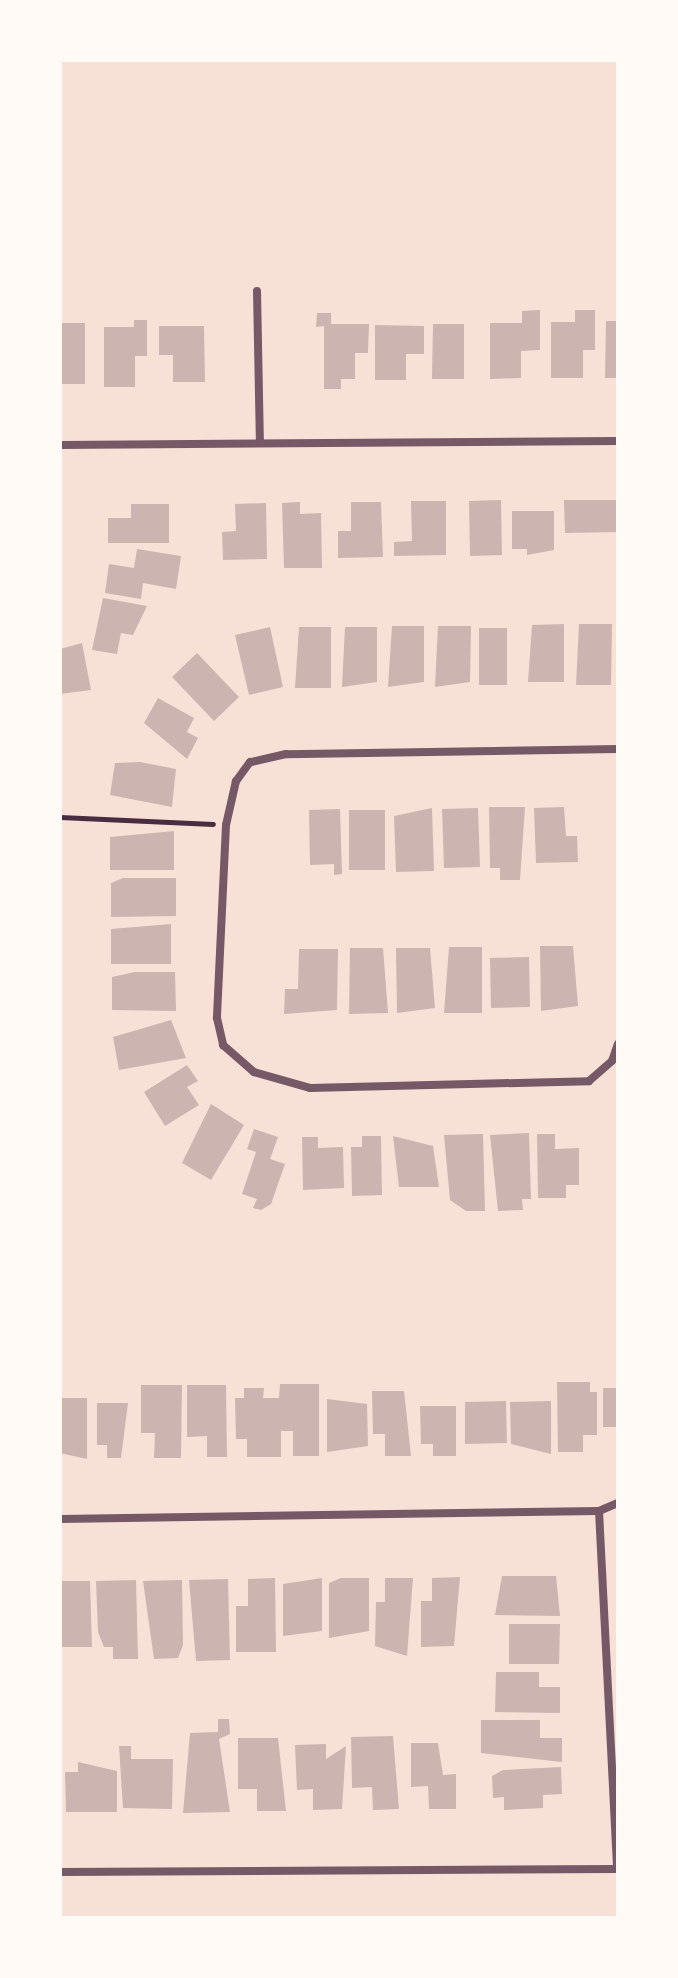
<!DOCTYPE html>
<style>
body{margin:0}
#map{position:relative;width:678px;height:1978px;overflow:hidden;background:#f7e1d7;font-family:"Nunito Sans",sans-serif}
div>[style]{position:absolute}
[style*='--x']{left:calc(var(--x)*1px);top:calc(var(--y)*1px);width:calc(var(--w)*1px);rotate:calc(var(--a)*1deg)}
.building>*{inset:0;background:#ccb4b1}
.path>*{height:5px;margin:-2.5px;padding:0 2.5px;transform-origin:2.5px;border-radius:2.5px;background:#4a2c40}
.minor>*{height:8px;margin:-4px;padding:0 4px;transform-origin:4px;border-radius:4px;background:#755966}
span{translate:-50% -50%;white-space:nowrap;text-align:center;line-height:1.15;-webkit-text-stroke:6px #fffaf5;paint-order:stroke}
.frame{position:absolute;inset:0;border:62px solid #fffaf5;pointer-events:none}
</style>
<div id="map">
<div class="building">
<i style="clip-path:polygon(540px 310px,540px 350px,521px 351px,521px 378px,490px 379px,490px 323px,522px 323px,522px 311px)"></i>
<i style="clip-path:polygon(575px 310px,595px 310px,595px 350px,583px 350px,583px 378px,551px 378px,551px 322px,575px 322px)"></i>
<i style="clip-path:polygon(317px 313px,331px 313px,331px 324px,369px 324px,368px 353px,355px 353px,355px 379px,341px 379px,341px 389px,324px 389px,324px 326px,316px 327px)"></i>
<i style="clip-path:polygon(134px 320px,147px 320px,147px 356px,135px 356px,135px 387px,104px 387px,104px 327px,134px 327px)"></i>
<i style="clip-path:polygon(606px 321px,618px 321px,618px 378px,605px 378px)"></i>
<i style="clip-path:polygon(60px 323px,85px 323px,85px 384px,60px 384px)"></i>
<i style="clip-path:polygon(433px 324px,464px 324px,464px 379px,432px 379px)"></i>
<i style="clip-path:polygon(375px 325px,424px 326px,424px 354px,406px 354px,406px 380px,375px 380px)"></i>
<i style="clip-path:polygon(159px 326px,204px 326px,205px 382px,173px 382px,173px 355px,159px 355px)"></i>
<i style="clip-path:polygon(501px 500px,502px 555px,470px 556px,469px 501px)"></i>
<i style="clip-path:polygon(564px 500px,618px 500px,618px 532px,565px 533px)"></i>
<i style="clip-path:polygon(411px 501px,446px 501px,446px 555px,394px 556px,394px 542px,412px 541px)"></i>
<i style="clip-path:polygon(300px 502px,300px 514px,321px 513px,322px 568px,284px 568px,282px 503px)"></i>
<i style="clip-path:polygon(351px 502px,381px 502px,383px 557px,338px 558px,338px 531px,351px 531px)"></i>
<i style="clip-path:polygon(266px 503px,267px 559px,223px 560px,222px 532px,236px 531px,235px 504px)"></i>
<i style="clip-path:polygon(131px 504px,169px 504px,169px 543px,108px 543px,108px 518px,131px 518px)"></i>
<i style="clip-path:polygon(512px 511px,554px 511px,554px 550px,527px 555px,527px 549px,512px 549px)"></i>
<i style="clip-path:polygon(137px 549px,181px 556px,176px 589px,143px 583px,141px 599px,105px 593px,109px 564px,134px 568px)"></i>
<i style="clip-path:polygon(103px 598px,147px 606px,133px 635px,121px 633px,117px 654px,92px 650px)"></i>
<i style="clip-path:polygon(564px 624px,564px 682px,528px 682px,532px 625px)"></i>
<i style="clip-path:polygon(579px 624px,612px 624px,611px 685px,576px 685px)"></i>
<i style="clip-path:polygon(392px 626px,424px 626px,424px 682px,388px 687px)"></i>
<i style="clip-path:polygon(438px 626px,471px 626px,470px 682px,435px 687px)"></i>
<i style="clip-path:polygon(270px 627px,283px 687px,249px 695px,235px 635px)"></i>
<i style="clip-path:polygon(299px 627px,331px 627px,331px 688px,295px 688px)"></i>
<i style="clip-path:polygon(345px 627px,377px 627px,377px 682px,342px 687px)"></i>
<i style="clip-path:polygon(479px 628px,507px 628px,507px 685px,479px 685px)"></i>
<i style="clip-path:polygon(82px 643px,91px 690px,60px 694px,60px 649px)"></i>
<i style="clip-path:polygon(197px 653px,239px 697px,214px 721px,172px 677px)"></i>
<i style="clip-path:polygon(158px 698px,194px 718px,187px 732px,198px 738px,187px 759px,144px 723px)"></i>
<i style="clip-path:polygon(140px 762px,176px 769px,172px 807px,110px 795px,115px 763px)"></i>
<i style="clip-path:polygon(489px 807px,525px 807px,520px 880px,500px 880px,500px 868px,490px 868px)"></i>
<i style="clip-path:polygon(564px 807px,566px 836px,577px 836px,578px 862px,536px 863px,534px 808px)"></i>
<i style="clip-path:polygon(432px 808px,434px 871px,396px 872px,394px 816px)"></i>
<i style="clip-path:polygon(478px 808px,480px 867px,444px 868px,442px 809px)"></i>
<i style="clip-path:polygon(340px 809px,342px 874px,334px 875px,334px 864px,310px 865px,309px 810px)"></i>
<i style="clip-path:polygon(349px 810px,385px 810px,385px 870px,349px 870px)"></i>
<i style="clip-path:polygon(174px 831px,174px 870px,110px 870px,110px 837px)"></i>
<i style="clip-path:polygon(123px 878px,176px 878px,176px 916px,111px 917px,111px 883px)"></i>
<i style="clip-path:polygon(171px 924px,171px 964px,111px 964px,111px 929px)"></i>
<i style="clip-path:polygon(540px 946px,573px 946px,578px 1006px,541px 1011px)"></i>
<i style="clip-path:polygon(449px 947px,482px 947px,482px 1013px,444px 1013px)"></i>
<i style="clip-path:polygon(350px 948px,383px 948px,388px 1013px,349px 1014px)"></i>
<i style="clip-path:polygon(396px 948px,430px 948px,435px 1008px,397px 1013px)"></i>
<i style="clip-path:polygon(299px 949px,338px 949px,337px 1010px,284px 1014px,285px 989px,298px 989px)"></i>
<i style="clip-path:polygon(529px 957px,530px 1007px,491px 1008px,490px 958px)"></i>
<i style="clip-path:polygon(135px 972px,175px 972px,176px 1011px,112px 1010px,112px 977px)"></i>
<i style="clip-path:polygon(171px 1020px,186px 1058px,119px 1070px,113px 1037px)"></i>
<i style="clip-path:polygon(187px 1065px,198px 1081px,187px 1087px,199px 1105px,165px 1126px,144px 1092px)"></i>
<i style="clip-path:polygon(211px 1104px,244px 1125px,211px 1180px,182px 1163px)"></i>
<i style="clip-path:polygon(254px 1129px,278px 1137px,270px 1159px,285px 1164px,271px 1204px,261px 1210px,253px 1208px,257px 1199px,242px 1194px,256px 1152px,247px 1149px)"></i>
<i style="clip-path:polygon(529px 1133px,531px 1199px,522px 1199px,523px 1210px,498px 1211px,490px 1135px)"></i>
<i style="clip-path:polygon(483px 1134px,485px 1211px,466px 1211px,450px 1200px,444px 1135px)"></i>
<i style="clip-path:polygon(537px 1134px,555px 1134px,555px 1149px,579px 1148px,579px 1185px,566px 1185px,566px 1198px,538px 1198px)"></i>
<i style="clip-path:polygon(362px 1136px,381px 1136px,382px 1195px,352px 1196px,351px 1147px,362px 1147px)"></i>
<i style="clip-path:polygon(393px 1136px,433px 1146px,439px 1187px,399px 1187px)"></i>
<i style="clip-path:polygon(302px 1137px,318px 1137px,318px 1148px,343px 1147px,344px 1188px,303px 1190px)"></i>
<i style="clip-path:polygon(557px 1382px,590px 1382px,590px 1392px,597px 1392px,597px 1435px,583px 1435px,583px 1452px,558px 1452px)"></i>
<i style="clip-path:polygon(280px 1384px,319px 1384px,319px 1456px,293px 1456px,293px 1431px,281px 1431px,281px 1457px,247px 1457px,247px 1439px,236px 1439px,235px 1398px,244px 1398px,244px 1388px,264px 1388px,263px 1398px,279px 1398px)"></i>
<i style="clip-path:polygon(141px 1385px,182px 1385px,181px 1458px,154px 1458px,155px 1433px,141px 1433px)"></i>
<i style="clip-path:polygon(187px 1385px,226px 1385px,227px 1457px,207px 1457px,207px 1436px,187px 1437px)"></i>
<i style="clip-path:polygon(603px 1388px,618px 1388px,618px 1427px,603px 1427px)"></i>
<i style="clip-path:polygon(372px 1391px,404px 1391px,411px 1456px,385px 1456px,385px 1434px,373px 1434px)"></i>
<i style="clip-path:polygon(60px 1398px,87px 1398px,87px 1459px,60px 1453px)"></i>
<i style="clip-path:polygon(327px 1399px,367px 1404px,368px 1446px,327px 1452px)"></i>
<i style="clip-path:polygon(506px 1401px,507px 1443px,465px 1444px,465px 1402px)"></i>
<i style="clip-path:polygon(551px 1401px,551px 1454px,511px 1444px,510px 1402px)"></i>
<i style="clip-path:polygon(97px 1403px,128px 1403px,121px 1458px,107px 1458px,107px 1445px,97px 1445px)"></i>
<i style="clip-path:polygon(420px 1406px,456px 1406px,456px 1456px,433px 1456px,433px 1444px,421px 1444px)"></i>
<i style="clip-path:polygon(502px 1576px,556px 1576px,560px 1616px,495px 1615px)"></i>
<i style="clip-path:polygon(460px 1577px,454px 1646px,421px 1647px,421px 1601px,432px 1601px,432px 1578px)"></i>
<i style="clip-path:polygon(275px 1578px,276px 1652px,236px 1652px,236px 1606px,248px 1606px,248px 1579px)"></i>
<i style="clip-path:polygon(322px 1578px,322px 1631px,283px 1636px,283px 1584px)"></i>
<i style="clip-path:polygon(341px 1578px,369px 1578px,369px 1631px,329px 1638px,329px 1583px)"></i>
<i style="clip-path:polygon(385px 1578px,413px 1578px,407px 1656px,375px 1646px,376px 1602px,385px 1602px)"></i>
<i style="clip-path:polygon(228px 1579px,230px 1660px,196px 1661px,189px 1580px)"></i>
<i style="clip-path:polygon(136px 1580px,138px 1659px,113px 1659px,113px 1647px,104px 1647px,98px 1632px,96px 1581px)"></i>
<i style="clip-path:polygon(182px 1580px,183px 1645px,178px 1658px,154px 1659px,143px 1581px)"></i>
<i style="clip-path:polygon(60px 1581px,90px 1581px,92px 1647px,60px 1647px)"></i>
<i style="clip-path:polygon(509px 1624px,560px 1624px,559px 1664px,509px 1664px)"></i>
<i style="clip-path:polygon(496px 1672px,539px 1672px,539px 1687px,560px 1687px,560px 1713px,495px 1712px)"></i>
<i style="clip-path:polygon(218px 1719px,229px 1719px,230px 1734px,219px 1739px,230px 1812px,183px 1813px,190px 1733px,218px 1732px)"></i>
<i style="clip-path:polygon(481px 1720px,540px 1720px,540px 1738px,562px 1738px,562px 1762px,481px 1753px)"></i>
<i style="clip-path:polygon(393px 1736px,399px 1809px,373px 1810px,372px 1787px,352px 1788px,351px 1737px)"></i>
<i style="clip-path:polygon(238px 1738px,278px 1738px,286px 1811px,257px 1811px,257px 1789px,238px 1789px)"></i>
<i style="clip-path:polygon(411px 1743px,438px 1743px,443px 1775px,456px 1774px,456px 1809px,429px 1809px,428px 1786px,411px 1787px)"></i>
<i style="clip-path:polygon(326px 1744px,326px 1759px,346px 1746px,342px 1809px,313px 1810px,313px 1789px,297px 1790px,295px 1745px)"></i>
<i style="clip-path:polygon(119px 1746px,131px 1746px,131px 1759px,173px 1759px,172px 1809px,123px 1808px)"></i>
<i style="clip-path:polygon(78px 1762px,117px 1771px,117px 1812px,66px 1812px,65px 1772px,78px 1772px)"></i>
<i style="clip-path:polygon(561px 1767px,562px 1794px,543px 1795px,543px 1808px,504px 1810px,504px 1797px,493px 1798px,492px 1776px,503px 1770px)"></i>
</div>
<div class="path">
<i style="--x:60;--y:817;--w:153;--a:2.6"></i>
</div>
<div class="minor">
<i style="--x:257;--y:291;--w:151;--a:88.9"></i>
<i style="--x:60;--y:445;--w:558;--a:-0.41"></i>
<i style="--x:618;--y:749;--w:332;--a:179.1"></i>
<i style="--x:286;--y:754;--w:37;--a:167"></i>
<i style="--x:250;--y:762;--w:24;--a:126"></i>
<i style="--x:236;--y:781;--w:45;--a:102.8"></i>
<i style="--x:226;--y:825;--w:193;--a:92.7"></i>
<i style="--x:217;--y:1018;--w:28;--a:77"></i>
<i style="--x:223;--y:1045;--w:41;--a:41.1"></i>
<i style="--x:254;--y:1072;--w:58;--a:15.9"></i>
<i style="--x:310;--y:1088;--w:279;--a:-1.4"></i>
<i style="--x:589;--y:1081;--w:30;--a:-41"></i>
<i style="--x:612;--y:1061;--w:18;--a:-71"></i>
<i style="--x:599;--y:1511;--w:358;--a:87.1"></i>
<i style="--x:60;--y:1519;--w:539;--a:-0.85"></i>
<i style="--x:599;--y:1511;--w:21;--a:-23"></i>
<i style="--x:60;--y:1872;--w:558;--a:-0.31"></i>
</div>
<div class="frame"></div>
</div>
